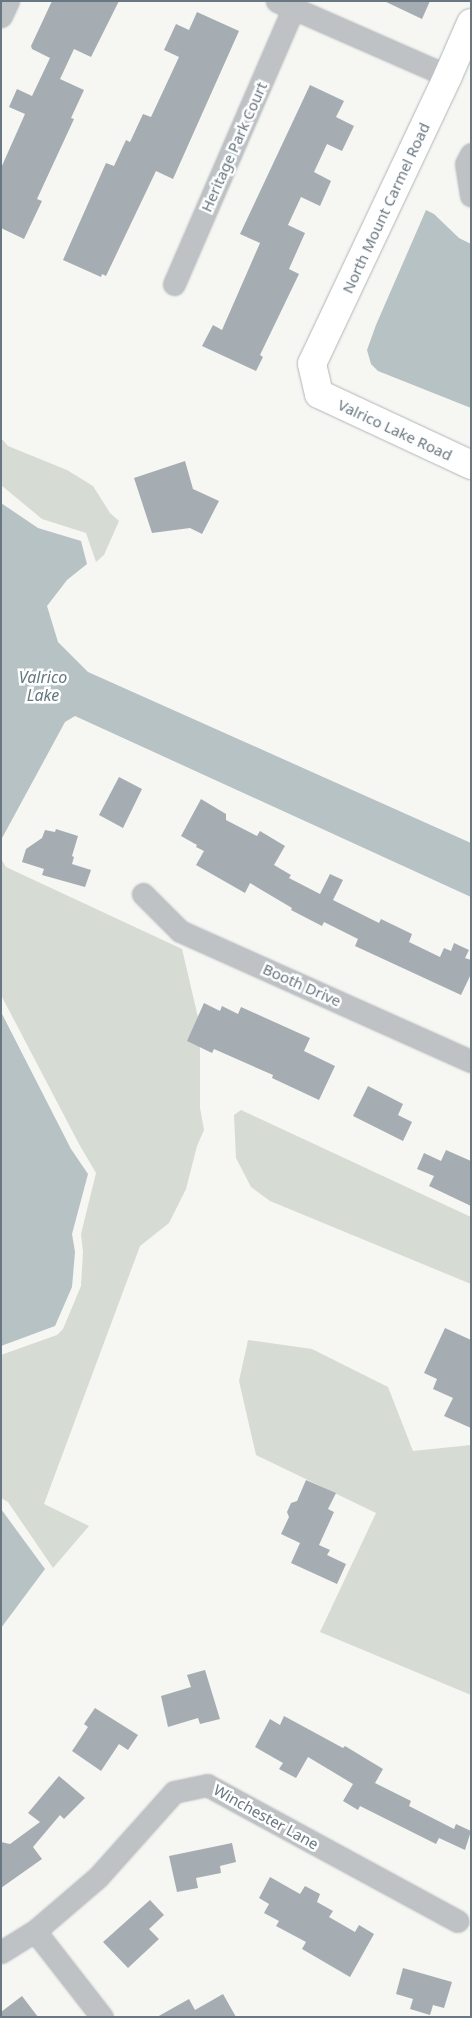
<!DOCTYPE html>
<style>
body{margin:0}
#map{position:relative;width:472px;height:2018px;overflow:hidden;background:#f6f6f3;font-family:"Noto Sans",sans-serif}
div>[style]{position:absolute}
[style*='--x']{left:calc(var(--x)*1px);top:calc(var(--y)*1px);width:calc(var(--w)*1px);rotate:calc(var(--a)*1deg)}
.green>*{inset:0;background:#d6dbd3}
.water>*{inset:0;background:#b7c2c5}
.building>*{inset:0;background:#a6adb2}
.roads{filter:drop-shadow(0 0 1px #b0b6b9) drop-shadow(0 0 1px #b0b6b9)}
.street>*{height:21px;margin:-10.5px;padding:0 10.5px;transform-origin:10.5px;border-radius:10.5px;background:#bec2c5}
.secondary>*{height:28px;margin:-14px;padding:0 14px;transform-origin:14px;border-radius:14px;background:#fff}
span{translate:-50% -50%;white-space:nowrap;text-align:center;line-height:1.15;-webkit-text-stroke:5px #fff;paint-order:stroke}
.street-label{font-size:15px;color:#687781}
.water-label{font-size:16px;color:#64777e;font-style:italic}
.frame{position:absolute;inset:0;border:2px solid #687781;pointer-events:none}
</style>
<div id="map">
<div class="green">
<i style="clip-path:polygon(1px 438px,8px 446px,67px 470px,93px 486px,110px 513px,119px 521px,104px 555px,96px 562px,86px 533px,42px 519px,1px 485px)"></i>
<i style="clip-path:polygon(1px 859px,6px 867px,182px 949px,200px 1026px,200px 1108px,204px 1130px,197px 1146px,186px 1189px,169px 1223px,140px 1246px,44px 1504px,89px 1526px,53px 1568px,8px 1502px,1px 1498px,1px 1355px,57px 1335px,63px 1329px,81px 1286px,83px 1252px,81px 1234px,96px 1173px,79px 1144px,1px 995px)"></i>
<i style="clip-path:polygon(241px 1110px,471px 1217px,471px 1284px,270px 1201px,251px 1187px,236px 1158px,234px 1115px)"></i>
<i style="clip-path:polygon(248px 1340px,312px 1349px,388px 1387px,413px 1451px,471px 1445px,471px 1695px,320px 1632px,376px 1513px,256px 1455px,239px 1381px)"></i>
</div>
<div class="water">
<i style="clip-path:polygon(426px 210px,434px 214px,459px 238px,471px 244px,471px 408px,378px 371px,371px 364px,367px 350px,376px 325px)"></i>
<i style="clip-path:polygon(1px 503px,38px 528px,81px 541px,87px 564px,67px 580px,47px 606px,58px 642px,88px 672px,471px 843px,471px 897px,75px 716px,65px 722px,1px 840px)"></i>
<i style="clip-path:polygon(1px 1012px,71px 1149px,88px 1174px,72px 1234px,75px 1252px,72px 1287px,55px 1326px,1px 1346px)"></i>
<i style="clip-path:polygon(1px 1509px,45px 1569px,1px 1628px)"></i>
</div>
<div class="building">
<i style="clip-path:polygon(52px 1px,119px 1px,91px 57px,74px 49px,60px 79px,84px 90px,71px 118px,74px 119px,37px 199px,42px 201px,24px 239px,1px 228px,1px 168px,25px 114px,9px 107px,17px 89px,32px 96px,50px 58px,32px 49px,31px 46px)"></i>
<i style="clip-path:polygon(384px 1px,430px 1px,422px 19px)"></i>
<i style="clip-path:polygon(197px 12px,239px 31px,173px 179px,156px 171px,106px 276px,102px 274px,101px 277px,63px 260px,106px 163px,114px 166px,126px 140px,130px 142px,143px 114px,151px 117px,179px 57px,164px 50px,176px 24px,189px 30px)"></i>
<i style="clip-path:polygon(310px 85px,344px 101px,336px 117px,354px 126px,342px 151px,327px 144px,314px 172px,331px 181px,320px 206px,301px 197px,288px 225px,305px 233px,289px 269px,299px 274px,260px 355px,263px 357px,256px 371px,202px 346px,213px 325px,222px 330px,260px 243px,240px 234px)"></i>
<i style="clip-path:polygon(185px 461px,193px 489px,219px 501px,202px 534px,190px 528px,152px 533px,134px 478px)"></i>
<i style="clip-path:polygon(119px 777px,142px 789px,123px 828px,99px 815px)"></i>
<i style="clip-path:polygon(201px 799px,226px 814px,226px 820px,257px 836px,260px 831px,285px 846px,274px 865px,291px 875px,289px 878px,320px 894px,330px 874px,343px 880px,333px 900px,379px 923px,381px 919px,412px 934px,409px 942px,440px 957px,444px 948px,451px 951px,454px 943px,469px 950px,465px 958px,471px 960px,471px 974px,461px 995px,355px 946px,358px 939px,324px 922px,322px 926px,291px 910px,292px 908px,250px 883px,245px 893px,196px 865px,204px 851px,196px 847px,197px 845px,181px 836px)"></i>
<i style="clip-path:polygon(56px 829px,78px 836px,72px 856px,74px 857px,72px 864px,91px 870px,85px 887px,42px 875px,44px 869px,22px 862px,26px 849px,42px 838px,45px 830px,55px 832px)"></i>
<i style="clip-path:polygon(204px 1003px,220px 1011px,222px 1006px,238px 1014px,241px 1007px,310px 1038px,304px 1051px,335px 1066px,319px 1100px,272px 1078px,273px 1075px,214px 1049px,212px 1053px,187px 1041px)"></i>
<i style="clip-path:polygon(368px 1086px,403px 1104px,398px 1115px,412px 1122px,403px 1141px,353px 1116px)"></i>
<i style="clip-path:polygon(446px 1150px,471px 1161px,471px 1206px,429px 1186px,434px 1176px,417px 1169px,424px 1153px,441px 1161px)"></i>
<i style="clip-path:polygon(445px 1328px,471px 1340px,471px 1428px,444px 1416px,453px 1398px,433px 1389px,437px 1379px,424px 1373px)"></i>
<i style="clip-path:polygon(306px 1480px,336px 1493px,328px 1509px,334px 1512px,319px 1545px,330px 1550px,327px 1555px,346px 1564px,337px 1584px,291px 1563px,300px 1543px,281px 1534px,289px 1517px,287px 1512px,291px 1503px,297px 1501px)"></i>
<i style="clip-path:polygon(205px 1670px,220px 1719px,200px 1724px,198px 1718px,168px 1727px,161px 1696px,191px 1687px,187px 1675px)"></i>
<i style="clip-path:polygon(95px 1708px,138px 1735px,128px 1750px,119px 1744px,101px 1771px,72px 1751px,88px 1727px,84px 1724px)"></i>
<i style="clip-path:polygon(284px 1716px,343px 1748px,345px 1746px,383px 1769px,375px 1783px,411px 1801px,409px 1806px,454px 1829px,456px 1824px,471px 1831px,465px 1850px,439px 1838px,436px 1844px,360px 1806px,358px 1810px,343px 1801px,353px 1784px,308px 1757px,296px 1778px,279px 1769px,283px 1763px,255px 1747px,270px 1719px,280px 1725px)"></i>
<i style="clip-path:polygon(59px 1776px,85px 1798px,64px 1819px,60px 1815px,33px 1847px,42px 1859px,1px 1888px,1px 1842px,10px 1844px,40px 1822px,28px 1813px)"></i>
<i style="clip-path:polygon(232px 1843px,236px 1862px,220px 1866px,221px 1873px,196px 1878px,198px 1888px,177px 1892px,169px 1856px)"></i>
<i style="clip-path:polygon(270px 1877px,300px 1894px,305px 1886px,320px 1894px,317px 1902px,333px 1911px,329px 1917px,355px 1932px,359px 1925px,374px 1934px,350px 1977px,302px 1949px,306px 1942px,276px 1926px,279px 1921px,264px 1913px,269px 1904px,259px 1898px)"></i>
<i style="clip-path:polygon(150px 1900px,164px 1915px,149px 1929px,159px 1939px,128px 1968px,103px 1942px)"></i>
<i style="clip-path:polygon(403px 1968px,452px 1982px,444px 2008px,433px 2005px,430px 2015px,410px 2009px,413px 1999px,396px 1994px)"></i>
<i style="clip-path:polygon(223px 1994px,236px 2017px,157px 2017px,189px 1999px,195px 2010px)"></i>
<i style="clip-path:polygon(22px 1996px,38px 2017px,1px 2017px,1px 2012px)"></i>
</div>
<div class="roads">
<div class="street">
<i style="--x:277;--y:1;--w:187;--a:23.7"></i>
<i style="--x:1;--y:16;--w:17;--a:-65"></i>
<i style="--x:471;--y:154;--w:11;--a:117"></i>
<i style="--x:466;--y:164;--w:32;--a:81"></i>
<i style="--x:174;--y:284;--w:300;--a:-66.6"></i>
<i style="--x:143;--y:894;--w:52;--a:45"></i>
<i style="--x:180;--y:931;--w:319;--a:24.1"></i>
<i style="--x:35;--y:1931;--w:109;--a:52.1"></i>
<i style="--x:1;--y:1952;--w:40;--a:-32"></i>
<i style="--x:35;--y:1931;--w:83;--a:-40.6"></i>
<i style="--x:98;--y:1877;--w:114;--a:-48.2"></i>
<i style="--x:174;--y:1792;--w:34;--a:-12"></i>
<i style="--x:207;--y:1785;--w:285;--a:28.5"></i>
</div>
<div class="secondary">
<i style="--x:471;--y:23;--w:58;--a:113.5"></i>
<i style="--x:448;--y:76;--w:318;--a:115.3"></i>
<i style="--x:312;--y:364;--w:31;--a:77"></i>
<i style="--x:319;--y:394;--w:168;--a:25"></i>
</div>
</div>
<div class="street-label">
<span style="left:234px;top:147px;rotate:-66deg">Heritage Park Court</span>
<span style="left:386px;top:208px;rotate:-65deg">North Mount Carmel Road</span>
<span style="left:395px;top:430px;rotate:25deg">Valrico Lake Road</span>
<span style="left:302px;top:985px;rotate:24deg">Booth Drive</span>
<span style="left:266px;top:1817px;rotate:29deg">Winchester Lane</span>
</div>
<div class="water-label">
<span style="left:43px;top:686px">Valrico<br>Lake</span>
</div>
<div class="frame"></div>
</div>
